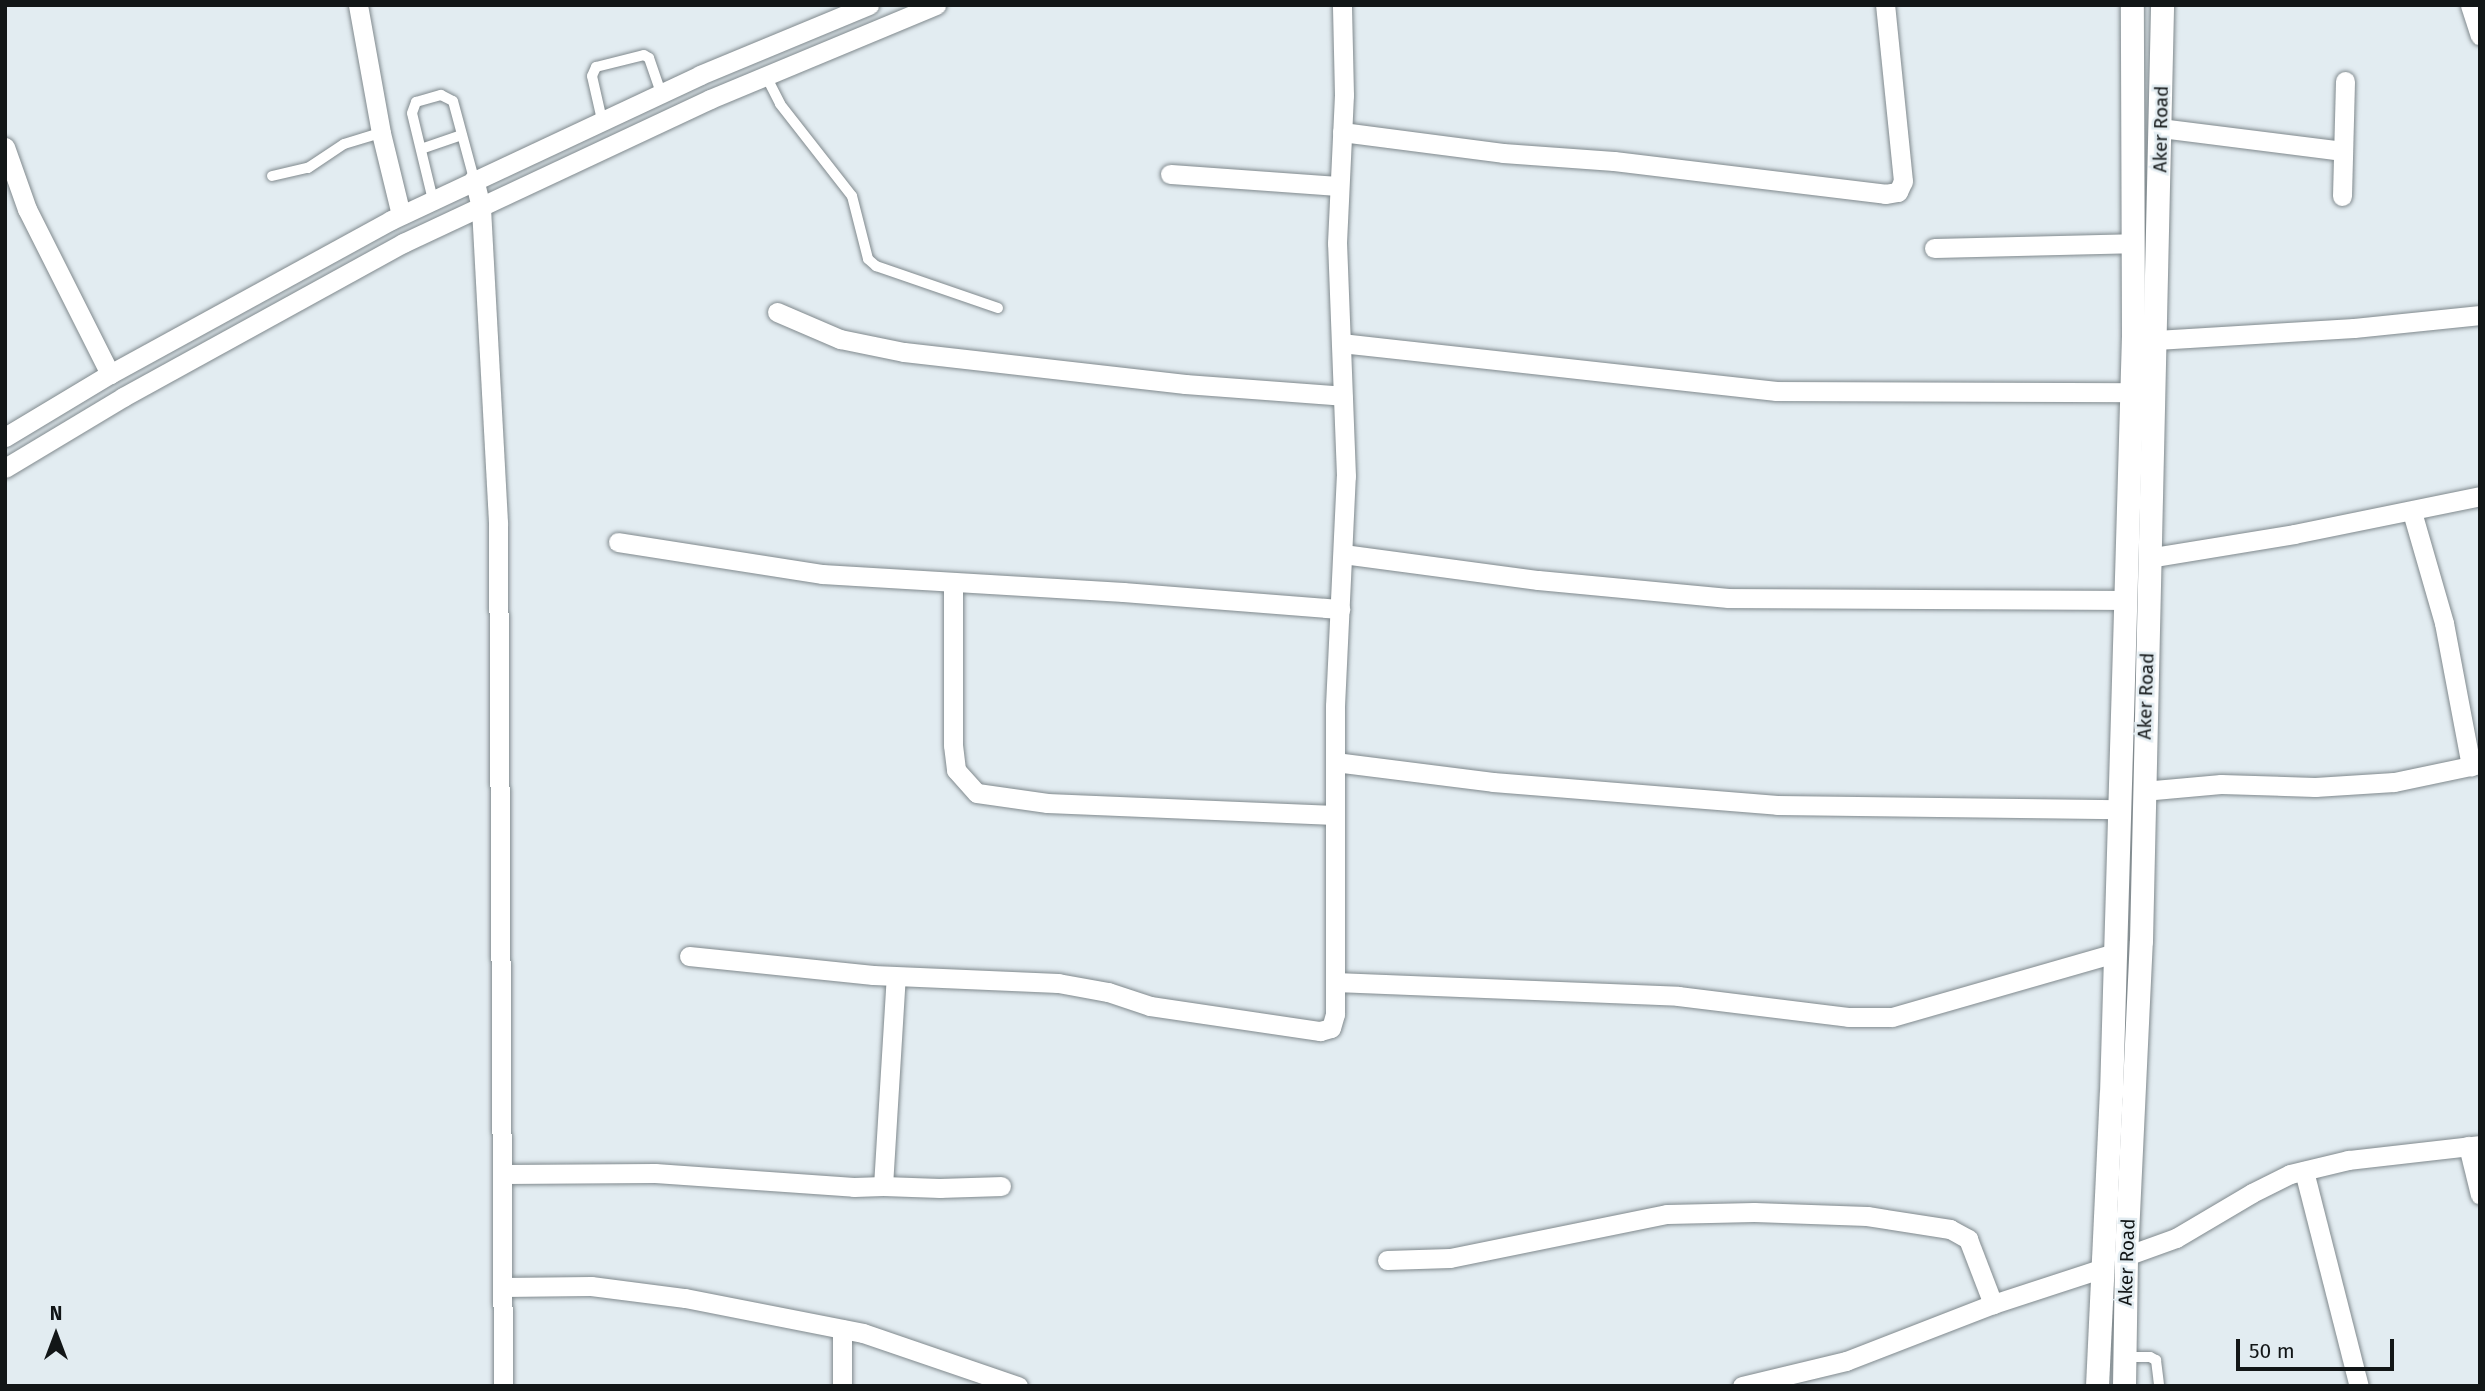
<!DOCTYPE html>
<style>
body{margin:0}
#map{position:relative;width:2485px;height:1391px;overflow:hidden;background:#e2ecf1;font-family:"Fira Sans",sans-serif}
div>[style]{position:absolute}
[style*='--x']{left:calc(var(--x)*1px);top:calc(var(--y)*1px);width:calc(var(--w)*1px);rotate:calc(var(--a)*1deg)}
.roads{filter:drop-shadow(0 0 2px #80898d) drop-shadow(0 0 2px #80898d)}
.service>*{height:10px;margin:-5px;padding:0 5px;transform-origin:5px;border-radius:5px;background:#fff}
.minor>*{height:19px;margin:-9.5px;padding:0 9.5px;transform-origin:9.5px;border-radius:9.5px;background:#fff}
.tertiary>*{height:23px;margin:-11.5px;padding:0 11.5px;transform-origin:11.5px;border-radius:11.5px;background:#fff}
span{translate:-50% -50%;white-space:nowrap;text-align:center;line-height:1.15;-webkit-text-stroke:5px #e2ecf1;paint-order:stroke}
.street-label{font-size:19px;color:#121617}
.frame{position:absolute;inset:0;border:7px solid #121617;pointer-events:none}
.north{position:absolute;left:21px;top:1300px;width:70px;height:70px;-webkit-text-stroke:5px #e2ecf1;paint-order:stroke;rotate:0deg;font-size:19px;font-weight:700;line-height:28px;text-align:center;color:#121617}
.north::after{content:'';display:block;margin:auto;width:24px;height:32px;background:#121617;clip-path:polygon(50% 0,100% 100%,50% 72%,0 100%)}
.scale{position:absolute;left:2236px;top:1339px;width:158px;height:32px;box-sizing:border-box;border:4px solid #121617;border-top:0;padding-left:9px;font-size:21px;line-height:24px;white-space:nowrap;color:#121617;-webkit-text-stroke:5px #e2ecf1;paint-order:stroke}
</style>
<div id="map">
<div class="roads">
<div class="service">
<i style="--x:766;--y:76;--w:31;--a:63"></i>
<i style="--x:780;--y:104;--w:117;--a:52"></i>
<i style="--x:852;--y:196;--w:65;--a:75.7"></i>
<i style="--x:868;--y:259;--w:11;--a:41"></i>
<i style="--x:876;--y:266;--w:129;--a:19"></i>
<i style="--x:602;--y:120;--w:45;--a:-102.8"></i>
<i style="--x:592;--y:76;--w:10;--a:-66"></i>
<i style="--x:596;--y:67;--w:49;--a:-14"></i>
<i style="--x:644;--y:55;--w:6;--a:31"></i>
<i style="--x:649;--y:58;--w:37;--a:71"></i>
<i style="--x:421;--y:149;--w:43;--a:-18.9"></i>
<i style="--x:272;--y:176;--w:37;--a:-13"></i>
<i style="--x:308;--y:168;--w:43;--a:-33.7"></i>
<i style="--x:344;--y:144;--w:39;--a:-17"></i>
<i style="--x:433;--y:200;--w:89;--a:-103.6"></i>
<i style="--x:412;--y:113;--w:12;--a:-70"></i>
<i style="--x:416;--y:102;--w:26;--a:-16"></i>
<i style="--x:441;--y:95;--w:13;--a:27"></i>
<i style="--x:453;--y:101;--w:81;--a:74.9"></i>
<i style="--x:2125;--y:1357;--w:25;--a:0"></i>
<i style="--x:2150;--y:1357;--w:7;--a:27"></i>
<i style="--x:2156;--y:1360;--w:26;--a:83"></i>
</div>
<div class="minor">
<i style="--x:358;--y:5;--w:130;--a:79.8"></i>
<i style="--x:381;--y:133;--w:84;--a:76.3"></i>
<i style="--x:2470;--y:5;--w:32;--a:72"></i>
<i style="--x:2161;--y:128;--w:182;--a:7.2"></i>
<i style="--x:1342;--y:132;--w:162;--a:7.4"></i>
<i style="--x:1503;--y:153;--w:111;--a:4.1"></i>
<i style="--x:1614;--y:161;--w:273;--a:6.9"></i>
<i style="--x:1885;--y:194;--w:13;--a:-9"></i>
<i style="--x:1898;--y:192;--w:12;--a:-66"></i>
<i style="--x:1903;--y:181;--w:177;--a:-95.8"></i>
<i style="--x:5;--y:147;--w:66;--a:70.5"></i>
<i style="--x:27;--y:209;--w:185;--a:63.3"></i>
<i style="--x:1170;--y:174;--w:169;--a:4.1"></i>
<i style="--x:474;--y:179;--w:30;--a:76"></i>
<i style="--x:481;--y:208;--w:315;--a:86.9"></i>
<i style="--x:498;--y:523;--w:863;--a:89.67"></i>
<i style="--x:2342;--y:196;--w:115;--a:-88.5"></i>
<i style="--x:1934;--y:248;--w:198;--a:-1.4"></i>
<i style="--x:777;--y:312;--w:69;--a:23.2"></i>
<i style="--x:840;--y:339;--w:65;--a:11.5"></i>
<i style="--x:904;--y:352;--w:283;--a:6.5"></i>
<i style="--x:1185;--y:384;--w:158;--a:4.3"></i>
<i style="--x:2156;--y:340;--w:198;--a:-3.5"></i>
<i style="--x:2354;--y:328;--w:127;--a:-5.9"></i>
<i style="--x:1341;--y:343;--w:438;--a:6.3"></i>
<i style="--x:1776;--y:391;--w:354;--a:0.2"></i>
<i style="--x:5;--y:437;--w:122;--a:-31"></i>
<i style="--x:110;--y:374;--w:320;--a:-28.7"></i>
<i style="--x:391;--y:220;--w:341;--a:-25.1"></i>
<i style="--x:700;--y:75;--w:183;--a:-22.5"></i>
<i style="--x:5;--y:468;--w:138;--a:-31"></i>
<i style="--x:123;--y:397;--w:320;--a:-28.8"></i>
<i style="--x:403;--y:243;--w:339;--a:-25.1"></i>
<i style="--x:710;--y:99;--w:245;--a:-22.6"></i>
<i style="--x:2412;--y:512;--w:116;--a:73.9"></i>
<i style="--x:2444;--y:623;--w:146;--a:79.3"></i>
<i style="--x:618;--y:542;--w:206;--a:8.9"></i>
<i style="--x:822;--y:574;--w:302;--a:3.4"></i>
<i style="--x:1123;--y:592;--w:218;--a:4.5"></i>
<i style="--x:1343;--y:554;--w:197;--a:7.6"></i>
<i style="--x:1538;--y:580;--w:191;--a:5.4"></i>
<i style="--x:1728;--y:598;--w:395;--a:0.3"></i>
<i style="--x:2148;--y:558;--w:148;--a:-9.3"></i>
<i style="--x:2294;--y:534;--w:190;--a:-11.5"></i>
<i style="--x:953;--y:583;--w:162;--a:90"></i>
<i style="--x:953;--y:745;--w:25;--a:83"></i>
<i style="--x:956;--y:770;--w:31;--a:48"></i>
<i style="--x:977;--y:793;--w:71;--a:8.1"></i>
<i style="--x:1047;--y:803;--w:288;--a:2.4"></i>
<i style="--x:1335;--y:762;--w:159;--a:7.2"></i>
<i style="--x:1493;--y:782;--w:285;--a:4.6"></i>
<i style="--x:1777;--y:805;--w:343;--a:0.7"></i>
<i style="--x:2143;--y:791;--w:78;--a:-5.1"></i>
<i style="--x:2221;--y:784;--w:94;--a:1.8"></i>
<i style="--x:2315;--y:787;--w:79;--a:-3.6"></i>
<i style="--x:2394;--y:782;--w:88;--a:-11.8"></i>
<i style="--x:689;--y:956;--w:185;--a:5.9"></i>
<i style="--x:873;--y:975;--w:185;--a:2.5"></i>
<i style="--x:1058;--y:983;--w:51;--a:10.2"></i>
<i style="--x:1108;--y:992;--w:44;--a:18.4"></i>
<i style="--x:1150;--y:1006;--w:172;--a:8.4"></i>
<i style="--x:1320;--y:1031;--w:11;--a:-15"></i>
<i style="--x:1331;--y:1028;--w:15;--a:-74"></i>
<i style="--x:1335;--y:1014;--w:308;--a:-90"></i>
<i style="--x:1335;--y:706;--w:230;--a:-87.3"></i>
<i style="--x:1346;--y:476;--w:233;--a:-92.2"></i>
<i style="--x:1337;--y:243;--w:148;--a:-87.3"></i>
<i style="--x:1344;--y:95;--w:90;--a:-91.3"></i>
<i style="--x:1335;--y:982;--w:343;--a:2.3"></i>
<i style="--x:1678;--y:996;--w:171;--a:7"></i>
<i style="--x:1848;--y:1017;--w:44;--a:0"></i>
<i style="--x:1892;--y:1017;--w:232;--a:-16"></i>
<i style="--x:2468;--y:1146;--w:50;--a:76.2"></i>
<i style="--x:2304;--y:1171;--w:222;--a:75.7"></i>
<i style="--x:504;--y:1174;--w:151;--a:-0.4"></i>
<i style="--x:655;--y:1173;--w:199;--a:4"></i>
<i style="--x:854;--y:1187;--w:29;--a:-2"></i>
<i style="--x:883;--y:1186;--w:210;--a:-86.5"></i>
<i style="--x:883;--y:1186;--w:57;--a:2"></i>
<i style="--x:940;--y:1188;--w:61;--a:-1.9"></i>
<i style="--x:2126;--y:1256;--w:53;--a:-19.8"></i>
<i style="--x:2176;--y:1238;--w:88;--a:-30.6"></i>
<i style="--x:2252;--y:1193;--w:42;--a:-26.6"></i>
<i style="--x:2290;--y:1174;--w:60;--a:-13.6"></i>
<i style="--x:2348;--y:1160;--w:133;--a:-6.5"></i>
<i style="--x:1387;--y:1260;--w:63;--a:-1.8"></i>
<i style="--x:1450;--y:1258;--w:221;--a:-11.5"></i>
<i style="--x:1667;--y:1214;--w:87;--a:-1.3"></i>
<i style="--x:1754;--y:1212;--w:113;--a:2"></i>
<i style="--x:1867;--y:1216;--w:84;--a:8.9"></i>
<i style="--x:1950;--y:1229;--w:21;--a:29"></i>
<i style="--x:1968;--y:1239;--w:70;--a:69"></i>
<i style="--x:503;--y:1287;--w:88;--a:-0.7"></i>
<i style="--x:591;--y:1286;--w:95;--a:7.3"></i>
<i style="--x:685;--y:1298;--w:181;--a:11.1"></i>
<i style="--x:863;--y:1333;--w:164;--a:18.9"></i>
<i style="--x:842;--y:1386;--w:57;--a:-90"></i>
<i style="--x:1742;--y:1386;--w:107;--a:-13.5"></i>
<i style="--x:1846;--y:1361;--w:158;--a:-21.2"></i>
<i style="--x:1993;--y:1304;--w:113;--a:-18.1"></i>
</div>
<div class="tertiary">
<i style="--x:2097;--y:1386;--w:292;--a:-87.3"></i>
<i style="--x:2111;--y:1094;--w:757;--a:-88.34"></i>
<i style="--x:2133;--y:337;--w:332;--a:-90.2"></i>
<i style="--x:2124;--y:1386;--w:130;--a:-89.1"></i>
<i style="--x:2126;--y:1256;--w:315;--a:-87.3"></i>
<i style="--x:2141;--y:941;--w:936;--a:-88.71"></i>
</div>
</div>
<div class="street-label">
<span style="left:2161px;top:129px;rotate:-89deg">Aker Road</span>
<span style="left:2146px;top:696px;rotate:-88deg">Aker Road</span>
<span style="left:2127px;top:1262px;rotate:-88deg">Aker Road</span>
</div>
<div class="frame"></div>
<div class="north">N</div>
<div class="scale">50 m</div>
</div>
